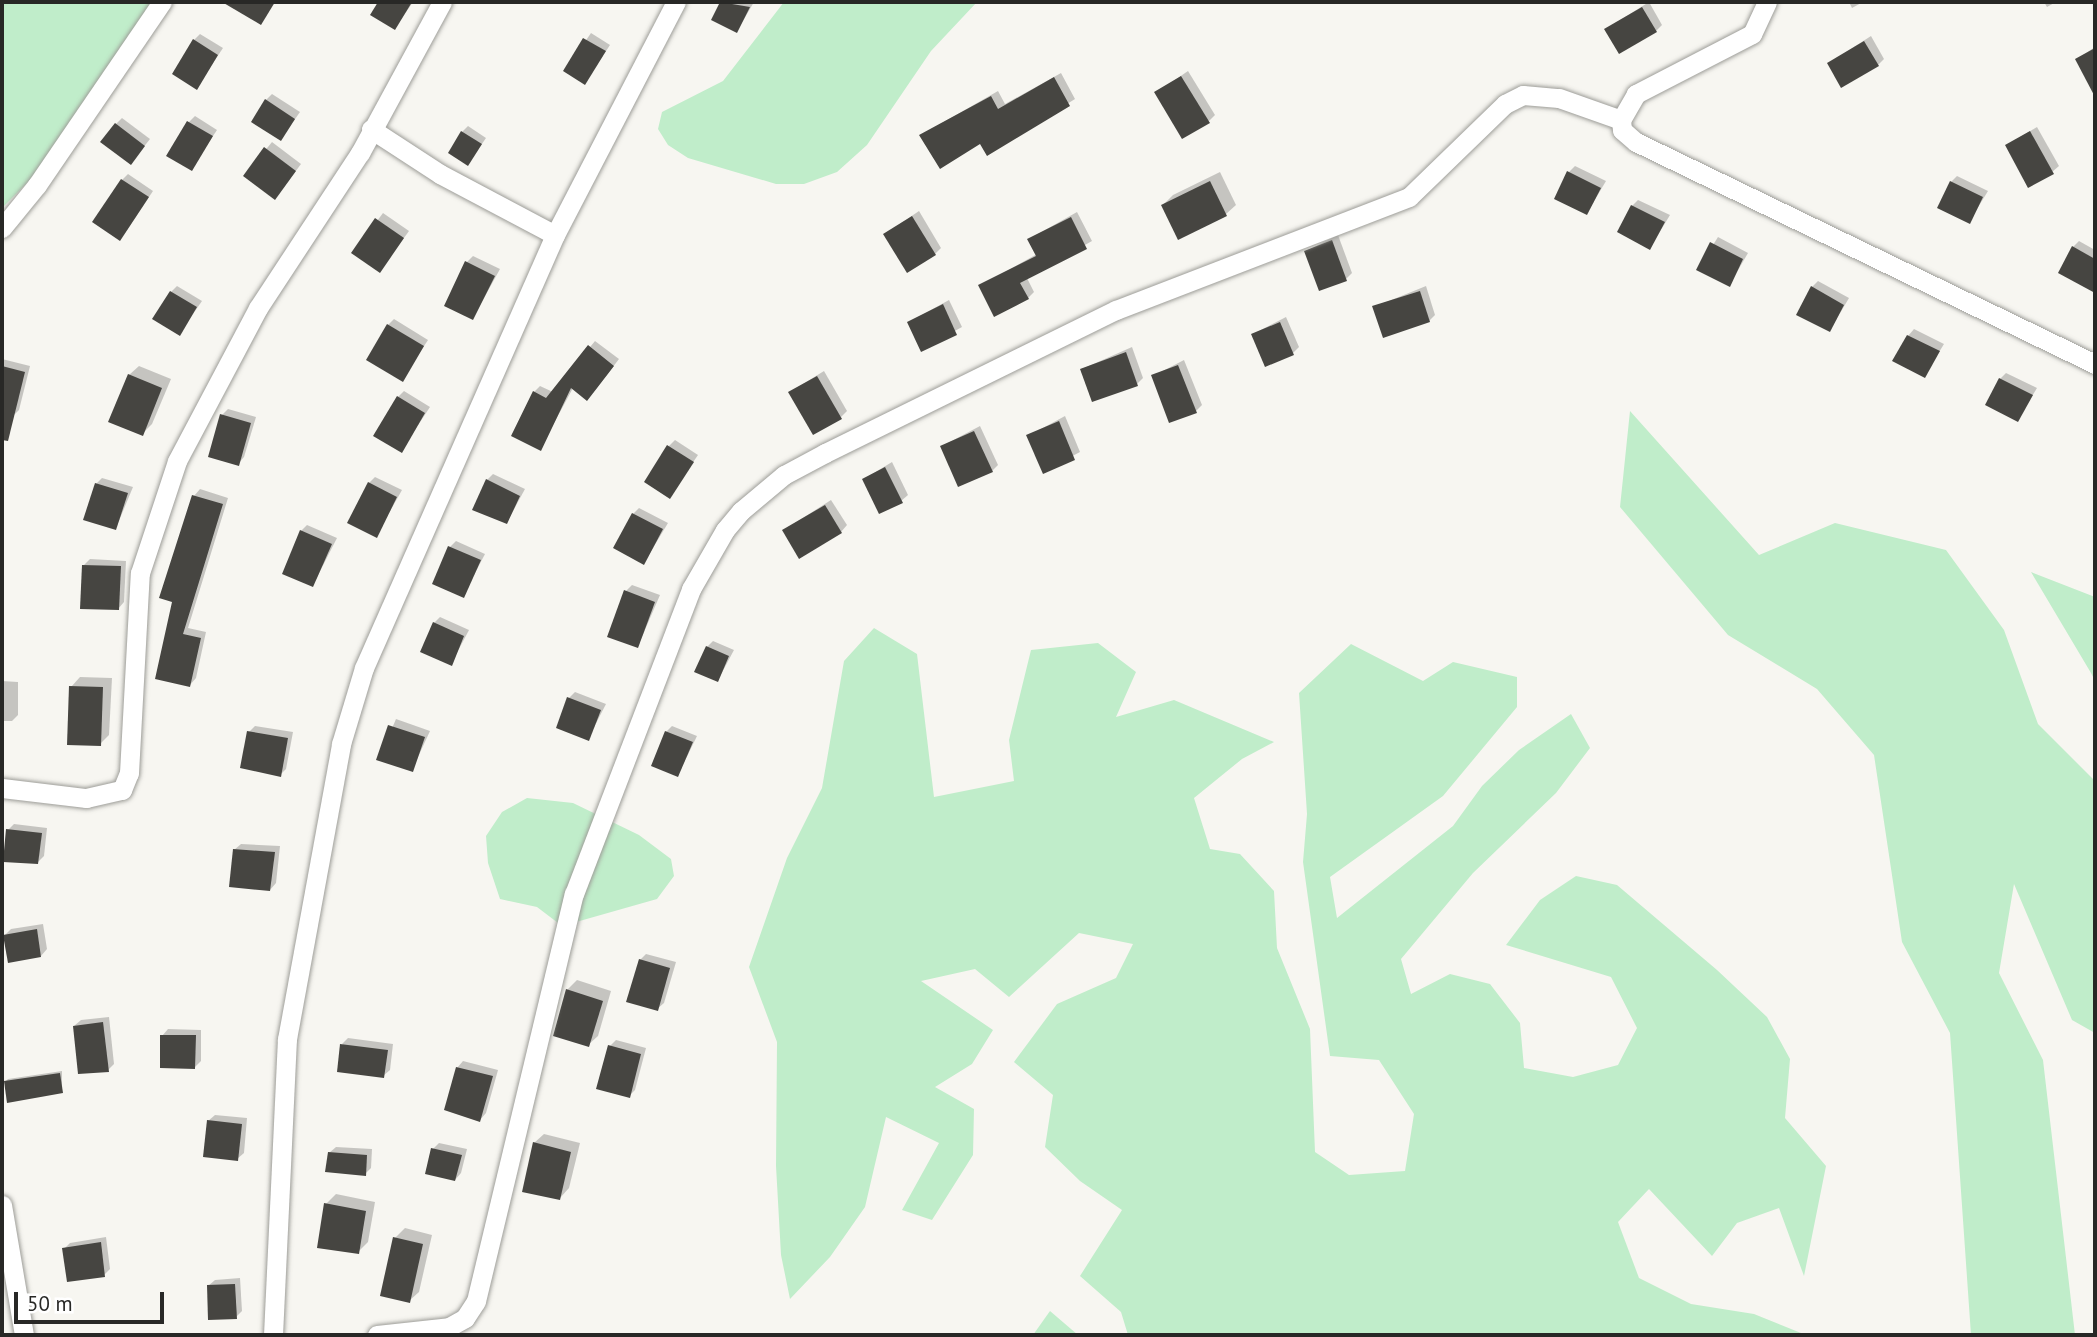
<!DOCTYPE html>
<style>
body{margin:0}
#map{position:relative;width:2097px;height:1337px;overflow:hidden;background:#f7f6f1;font-family:"PT Sans",sans-serif}
div>[style]{position:absolute}
[style*='--x']{left:calc(var(--x)*1px);top:calc(var(--y)*1px);width:calc(var(--w)*1px);rotate:calc(var(--a)*1deg)}
.green>*{inset:0;background:#c0edca}
.shadow>*{inset:0;background:#0003}
.building>*{inset:0;background:#464541}
.roads{filter:drop-shadow(0 0 2px #9d9d98) drop-shadow(0 0 2px #9d9d98)}
.street>*{height:19px;margin:-9.5px;padding:0 9.5px;transform-origin:9.5px;border-radius:9.5px;background:#fff}
span{translate:-50% -50%;white-space:nowrap;text-align:center;line-height:1.15;-webkit-text-stroke:7px #fff;paint-order:stroke}
.frame{position:absolute;inset:0;border:4px solid #282826;pointer-events:none}
.scale{position:absolute;left:14px;top:1292px;width:150px;height:32px;box-sizing:border-box;border:4px solid #282826;border-top:0;padding-left:9px;font-size:21px;line-height:24px;white-space:nowrap;color:#282826;-webkit-text-stroke:5px #fff;paint-order:stroke}
</style>
<div id="map">
<div class="green">
<i style="clip-path:polygon(2px 2px,155px 2px,54px 156px,2px 208px)"></i>
<i style="clip-path:polygon(784px 2px,977px 2px,931px 51px,867px 145px,837px 172px,804px 184px,776px 184px,688px 158px,668px 145px,658px 129px,662px 112px,723px 81px)"></i>
<i style="clip-path:polygon(1630px 411px,1759px 555px,1835px 523px,1946px 550px,2004px 630px,2038px 724px,2095px 781px,2095px 1033px,2072px 1020px,2014px 884px,1999px 973px,2043px 1060px,2075px 1335px,1971px 1335px,1950px 1033px,1902px 942px,1874px 755px,1817px 689px,1728px 635px,1620px 507px)"></i>
<i style="clip-path:polygon(2031px 572px,2095px 597px,2095px 681px,2091px 673px)"></i>
<i style="clip-path:polygon(874px 628px,917px 654px,934px 797px,1014px 781px,1009px 740px,1031px 650px,1098px 643px,1136px 672px,1116px 717px,1174px 700px,1274px 742px,1242px 759px,1194px 798px,1210px 849px,1240px 854px,1274px 891px,1277px 948px,1310px 1029px,1315px 1152px,1349px 1175px,1405px 1171px,1414px 1114px,1379px 1060px,1330px 1056px,1303px 862px,1307px 814px,1299px 693px,1351px 644px,1423px 681px,1453px 662px,1517px 677px,1517px 707px,1443px 796px,1330px 877px,1337px 918px,1453px 826px,1482px 786px,1519px 750px,1571px 714px,1590px 748px,1556px 793px,1473px 873px,1401px 959px,1411px 994px,1450px 974px,1490px 984px,1520px 1023px,1524px 1068px,1573px 1077px,1618px 1065px,1637px 1028px,1611px 977px,1506px 945px,1540px 900px,1576px 876px,1617px 885px,1717px 970px,1767px 1017px,1790px 1059px,1785px 1118px,1826px 1166px,1804px 1276px,1779px 1208px,1737px 1223px,1712px 1256px,1649px 1189px,1618px 1222px,1639px 1278px,1691px 1304px,1754px 1314px,1806px 1335px,1128px 1335px,1121px 1312px,1080px 1276px,1122px 1210px,1080px 1181px,1045px 1147px,1053px 1095px,1014px 1062px,1057px 1004px,1116px 978px,1133px 944px,1079px 933px,1009px 997px,975px 969px,921px 981px,993px 1030px,972px 1064px,935px 1087px,974px 1109px,973px 1155px,932px 1220px,902px 1210px,939px 1143px,886px 1117px,865px 1207px,830px 1257px,790px 1299px,781px 1255px,776px 1166px,777px 1042px,749px 967px,787px 858px,822px 788px,844px 661px)"></i>
<i style="clip-path:polygon(527px 798px,573px 803px,639px 835px,671px 859px,674px 876px,657px 899px,562px 926px,537px 907px,500px 899px,488px 863px,486px 836px,502px 812px)"></i>
<i style="clip-path:polygon(1050px 1311px,1078px 1335px,1033px 1335px)"></i>
</div>
<div class="shadow">
<i style="clip-path:polygon(380px 2px,413px 2px,395px 28px,372px 15px)"></i>
<i style="clip-path:polygon(722px 2px,754px 2px,737px 31px,714px 19px)"></i>
<i style="clip-path:polygon(1649px 2px,1662px 25px,1656px 31px,1606px 29px)"></i>
<i style="clip-path:polygon(1849px 2px,1863px 2px,1852px 8px)"></i>
<i style="clip-path:polygon(2044px 2px,2056px 2px,2047px 7px)"></i>
<i style="clip-path:polygon(591px 33px,610px 45px,585px 83px,565px 71px)"></i>
<i style="clip-path:polygon(200px 34px,223px 48px,197px 87px,194px 40px)"></i>
<i style="clip-path:polygon(1871px 36px,1884px 59px,1878px 65px,1829px 63px)"></i>
<i style="clip-path:polygon(2095px 47px,2095px 81px,2090px 84px,2077px 59px)"></i>
<i style="clip-path:polygon(1188px 71px,1215px 115px,1209px 121px,1156px 93px)"></i>
<i style="clip-path:polygon(1061px 73px,1075px 99px,988px 154px,981px 141px,921px 135px,998px 91px,1005px 104px)"></i>
<i style="clip-path:polygon(272px 94px,300px 112px,281px 139px,266px 100px)"></i>
<i style="clip-path:polygon(195px 116px,217px 130px,191px 169px,189px 122px)"></i>
<i style="clip-path:polygon(122px 118px,150px 139px,131px 163px,116px 124px)"></i>
<i style="clip-path:polygon(468px 126px,486px 138px,468px 164px,462px 132px)"></i>
<i style="clip-path:polygon(2037px 127px,2059px 166px,2052px 172px,2007px 145px)"></i>
<i style="clip-path:polygon(272px 142px,301px 164px,281px 191px,245px 175px)"></i>
<i style="clip-path:polygon(1575px 166px,1606px 181px,1587px 213px,1569px 172px)"></i>
<i style="clip-path:polygon(1220px 172px,1236px 205px,1226px 214px,1179px 237px,1163px 205px,1173px 195px)"></i>
<i style="clip-path:polygon(128px 174px,153px 191px,125px 233px,122px 180px)"></i>
<i style="clip-path:polygon(1957px 176px,1988px 191px,1969px 222px,1951px 182px)"></i>
<i style="clip-path:polygon(1638px 200px,1670px 215px,1650px 248px,1632px 206px)"></i>
<i style="clip-path:polygon(919px 211px,941px 248px,935px 254px,885px 234px)"></i>
<i style="clip-path:polygon(1077px 212px,1092px 241px,1027px 278px,1034px 292px,1028px 298px,980px 286px,1037px 254px,1029px 239px)"></i>
<i style="clip-path:polygon(383px 213px,409px 231px,380px 271px,353px 253px)"></i>
<i style="clip-path:polygon(1338px 235px,1352px 273px,1346px 279px,1306px 251px)"></i>
<i style="clip-path:polygon(1718px 237px,1748px 253px,1730px 284px,1698px 269px)"></i>
<i style="clip-path:polygon(2079px 241px,2095px 250px,2095px 284px,2091px 289px,2073px 247px)"></i>
<i style="clip-path:polygon(473px 256px,500px 269px,473px 318px,467px 262px)"></i>
<i style="clip-path:polygon(1818px 281px,1849px 298px,1830px 330px,1812px 287px)"></i>
<i style="clip-path:polygon(177px 286px,202px 301px,179px 334px,171px 292px)"></i>
<i style="clip-path:polygon(1426px 286px,1435px 315px,1429px 321px,1374px 307px)"></i>
<i style="clip-path:polygon(949px 300px,962px 327px,922px 349px,909px 322px)"></i>
<i style="clip-path:polygon(1286px 317px,1299px 347px,1293px 353px,1253px 334px)"></i>
<i style="clip-path:polygon(394px 319px,428px 340px,402px 380px,388px 325px)"></i>
<i style="clip-path:polygon(1914px 329px,1944px 344px,1925px 375px,1908px 336px)"></i>
<i style="clip-path:polygon(595px 341px,619px 359px,593px 393px,573px 388px,540px 449px,534px 392px,540px 386px,553px 392px)"></i>
<i style="clip-path:polygon(1132px 347px,1143px 378px,1137px 384px,1082px 369px)"></i>
<i style="clip-path:polygon(2px 359px,30px 366px,19px 410px,13px 416px,2px 413px)"></i>
<i style="clip-path:polygon(1184px 360px,1202px 405px,1196px 411px,1153px 376px)"></i>
<i style="clip-path:polygon(139px 366px,171px 379px,152px 424px,142px 434px,129px 375px)"></i>
<i style="clip-path:polygon(824px 371px,847px 411px,841px 417px,790px 392px)"></i>
<i style="clip-path:polygon(2006px 373px,2037px 388px,2018px 419px,2000px 379px)"></i>
<i style="clip-path:polygon(404px 391px,430px 407px,401px 451px,398px 397px)"></i>
<i style="clip-path:polygon(228px 409px,256px 417px,244px 457px,238px 464px,222px 415px)"></i>
<i style="clip-path:polygon(1065px 416px,1080px 452px,1044px 471px,1028px 436px)"></i>
<i style="clip-path:polygon(980px 426px,998px 465px,992px 471px,942px 446px)"></i>
<i style="clip-path:polygon(675px 440px,698px 455px,670px 496px,669px 446px)"></i>
<i style="clip-path:polygon(892px 462px,908px 495px,901px 501px,864px 479px)"></i>
<i style="clip-path:polygon(493px 474px,525px 489px,507px 522px,487px 480px)"></i>
<i style="clip-path:polygon(375px 477px,402px 490px,376px 536px,369px 483px)"></i>
<i style="clip-path:polygon(102px 478px,133px 487px,116px 528px,96px 484px)"></i>
<i style="clip-path:polygon(200px 489px,228px 498px,188px 628px,206px 632px,196px 678px,190px 685px,174px 600px,162px 597px,194px 496px)"></i>
<i style="clip-path:polygon(831px 500px,847px 525px,841px 532px,784px 530px)"></i>
<i style="clip-path:polygon(639px 508px,668px 523px,644px 563px,633px 514px)"></i>
<i style="clip-path:polygon(307px 525px,337px 538px,313px 585px,301px 531px)"></i>
<i style="clip-path:polygon(456px 541px,485px 554px,463px 596px,450px 547px)"></i>
<i style="clip-path:polygon(90px 559px,126px 561px,124px 602px,118px 609px,84px 565px)"></i>
<i style="clip-path:polygon(632px 585px,660px 595px,638px 646px,626px 591px)"></i>
<i style="clip-path:polygon(440px 617px,469px 630px,451px 664px,434px 623px)"></i>
<i style="clip-path:polygon(713px 641px,734px 650px,718px 680px,707px 647px)"></i>
<i style="clip-path:polygon(80px 677px,112px 678px,109px 735px,100px 744px,71px 687px)"></i>
<i style="clip-path:polygon(2px 681px,18px 682px,18px 715px,12px 721px,2px 721px)"></i>
<i style="clip-path:polygon(575px 692px,606px 704px,588px 739px,569px 698px)"></i>
<i style="clip-path:polygon(396px 719px,430px 731px,412px 770px,379px 759px)"></i>
<i style="clip-path:polygon(255px 726px,293px 732px,286px 769px,280px 775px,249px 732px)"></i>
<i style="clip-path:polygon(672px 726px,697px 736px,678px 775px,666px 732px)"></i>
<i style="clip-path:polygon(14px 824px,47px 828px,44px 856px,38px 862px,8px 830px)"></i>
<i style="clip-path:polygon(241px 844px,280px 846px,276px 883px,270px 890px,234px 850px)"></i>
<i style="clip-path:polygon(43px 924px,47px 949px,41px 956px,5px 935px,11px 929px)"></i>
<i style="clip-path:polygon(646px 954px,676px 962px,664px 1003px,657px 1009px,640px 960px)"></i>
<i style="clip-path:polygon(577px 980px,611px 991px,598px 1036px,588px 1045px,567px 990px)"></i>
<i style="clip-path:polygon(109px 1017px,114px 1064px,108px 1070px,74px 1026px,81px 1020px)"></i>
<i style="clip-path:polygon(168px 1029px,201px 1030px,201px 1061px,195px 1067px,162px 1036px)"></i>
<i style="clip-path:polygon(348px 1038px,393px 1044px,390px 1070px,383px 1076px,342px 1044px)"></i>
<i style="clip-path:polygon(616px 1040px,646px 1048px,635px 1090px,629px 1096px,610px 1046px)"></i>
<i style="clip-path:polygon(463px 1061px,498px 1070px,486px 1113px,480px 1120px,457px 1068px)"></i>
<i style="clip-path:polygon(62px 1071px,62px 1092px,6px 1081px,8px 1079px)"></i>
<i style="clip-path:polygon(215px 1115px,247px 1118px,244px 1153px,237px 1159px,208px 1121px)"></i>
<i style="clip-path:polygon(544px 1134px,580px 1143px,569px 1188px,560px 1198px,534px 1143px)"></i>
<i style="clip-path:polygon(439px 1143px,467px 1149px,461px 1173px,455px 1180px,433px 1149px)"></i>
<i style="clip-path:polygon(336px 1147px,372px 1149px,371px 1168px,365px 1174px,329px 1153px)"></i>
<i style="clip-path:polygon(336px 1194px,375px 1202px,368px 1242px,358px 1252px,326px 1204px)"></i>
<i style="clip-path:polygon(405px 1228px,432px 1235px,419px 1292px,409px 1301px,395px 1238px)"></i>
<i style="clip-path:polygon(106px 1237px,110px 1269px,104px 1275px,64px 1249px,70px 1243px)"></i>
<i style="clip-path:polygon(240px 1278px,242px 1311px,236px 1317px,208px 1286px,215px 1280px)"></i>
</div>
<div class="building">
<i style="clip-path:polygon(222px 2px,275px 2px,261px 25px)"></i>
<i style="clip-path:polygon(378px 2px,412px 2px,395px 30px,370px 15px)"></i>
<i style="clip-path:polygon(720px 2px,750px 7px,737px 33px,711px 20px)"></i>
<i style="clip-path:polygon(1642px 7px,1657px 32px,1619px 54px,1604px 29px)"></i>
<i style="clip-path:polygon(583px 38px,606px 51px,585px 85px,563px 71px)"></i>
<i style="clip-path:polygon(193px 39px,218px 55px,197px 90px,172px 74px)"></i>
<i style="clip-path:polygon(1864px 41px,1879px 66px,1841px 88px,1827px 63px)"></i>
<i style="clip-path:polygon(2095px 48px,2095px 97px,2075px 59px)"></i>
<i style="clip-path:polygon(1181px 76px,1210px 123px,1182px 139px,1154px 92px)"></i>
<i style="clip-path:polygon(1054px 77px,1070px 106px,987px 156px,980px 144px,940px 169px,919px 135px,991px 96px,998px 109px)"></i>
<i style="clip-path:polygon(265px 99px,295px 119px,281px 141px,251px 122px)"></i>
<i style="clip-path:polygon(187px 121px,213px 136px,192px 171px,166px 156px)"></i>
<i style="clip-path:polygon(115px 123px,145px 146px,131px 165px,100px 142px)"></i>
<i style="clip-path:polygon(461px 131px,482px 144px,468px 166px,448px 153px)"></i>
<i style="clip-path:polygon(2030px 131px,2054px 174px,2028px 188px,2005px 145px)"></i>
<i style="clip-path:polygon(264px 147px,296px 171px,275px 200px,243px 176px)"></i>
<i style="clip-path:polygon(1567px 171px,1601px 188px,1587px 215px,1554px 199px)"></i>
<i style="clip-path:polygon(121px 179px,149px 197px,120px 241px,92px 222px)"></i>
<i style="clip-path:polygon(1210px 181px,1227px 216px,1178px 240px,1161px 205px)"></i>
<i style="clip-path:polygon(1950px 181px,1983px 197px,1970px 224px,1937px 208px)"></i>
<i style="clip-path:polygon(1631px 205px,1665px 222px,1650px 250px,1617px 232px)"></i>
<i style="clip-path:polygon(912px 216px,936px 255px,907px 273px,883px 234px)"></i>
<i style="clip-path:polygon(1071px 217px,1087px 249px,1020px 283px,1029px 299px,994px 317px,978px 285px,1036px 256px,1027px 239px)"></i>
<i style="clip-path:polygon(375px 218px,404px 238px,380px 273px,351px 253px)"></i>
<i style="clip-path:polygon(1332px 240px,1347px 281px,1319px 291px,1304px 251px)"></i>
<i style="clip-path:polygon(1710px 242px,1743px 259px,1730px 287px,1696px 270px)"></i>
<i style="clip-path:polygon(2072px 246px,2095px 259px,2095px 293px,2058px 273px)"></i>
<i style="clip-path:polygon(465px 261px,495px 276px,473px 320px,444px 306px)"></i>
<i style="clip-path:polygon(1811px 286px,1844px 305px,1830px 332px,1796px 315px)"></i>
<i style="clip-path:polygon(170px 291px,197px 307px,180px 336px,152px 319px)"></i>
<i style="clip-path:polygon(1420px 291px,1430px 322px,1383px 338px,1372px 306px)"></i>
<i style="clip-path:polygon(943px 304px,957px 335px,921px 352px,907px 322px)"></i>
<i style="clip-path:polygon(1280px 322px,1294px 355px,1265px 367px,1251px 334px)"></i>
<i style="clip-path:polygon(387px 324px,424px 346px,403px 382px,366px 360px)"></i>
<i style="clip-path:polygon(1907px 335px,1940px 351px,1925px 378px,1892px 361px)"></i>
<i style="clip-path:polygon(588px 345px,614px 366px,587px 401px,571px 388px,541px 451px,511px 436px,533px 391px,546px 398px)"></i>
<i style="clip-path:polygon(1126px 352px,1138px 386px,1092px 402px,1080px 369px)"></i>
<i style="clip-path:polygon(1178px 365px,1197px 413px,1169px 423px,1151px 375px)"></i>
<i style="clip-path:polygon(2px 366px,25px 372px,8px 441px,2px 440px)"></i>
<i style="clip-path:polygon(128px 374px,162px 388px,143px 436px,108px 422px)"></i>
<i style="clip-path:polygon(817px 376px,842px 419px,813px 435px,788px 392px)"></i>
<i style="clip-path:polygon(1999px 378px,2033px 395px,2018px 422px,1985px 405px)"></i>
<i style="clip-path:polygon(397px 396px,425px 413px,402px 453px,373px 436px)"></i>
<i style="clip-path:polygon(220px 414px,251px 423px,239px 466px,208px 457px)"></i>
<i style="clip-path:polygon(1059px 421px,1075px 460px,1043px 474px,1026px 435px)"></i>
<i style="clip-path:polygon(974px 431px,993px 472px,958px 487px,940px 446px)"></i>
<i style="clip-path:polygon(667px 445px,694px 462px,670px 499px,644px 482px)"></i>
<i style="clip-path:polygon(885px 467px,903px 503px,879px 514px,862px 479px)"></i>
<i style="clip-path:polygon(486px 479px,520px 496px,507px 524px,472px 510px)"></i>
<i style="clip-path:polygon(368px 482px,397px 497px,377px 538px,347px 523px)"></i>
<i style="clip-path:polygon(95px 483px,128px 493px,116px 530px,83px 520px)"></i>
<i style="clip-path:polygon(192px 495px,223px 504px,183px 634px,201px 638px,190px 687px,155px 679px,172px 602px,159px 598px)"></i>
<i style="clip-path:polygon(825px 505px,842px 533px,799px 559px,782px 530px)"></i>
<i style="clip-path:polygon(632px 513px,663px 529px,644px 565px,613px 548px)"></i>
<i style="clip-path:polygon(300px 530px,332px 544px,313px 587px,282px 574px)"></i>
<i style="clip-path:polygon(448px 546px,481px 560px,464px 598px,432px 584px)"></i>
<i style="clip-path:polygon(82px 565px,121px 566px,119px 610px,80px 609px)"></i>
<i style="clip-path:polygon(624px 590px,655px 602px,638px 648px,607px 637px)"></i>
<i style="clip-path:polygon(433px 622px,464px 636px,452px 666px,420px 652px)"></i>
<i style="clip-path:polygon(706px 646px,729px 656px,718px 682px,694px 672px)"></i>
<i style="clip-path:polygon(69px 686px,103px 687px,101px 746px,67px 745px)"></i>
<i style="clip-path:polygon(567px 697px,601px 710px,589px 741px,556px 728px)"></i>
<i style="clip-path:polygon(388px 725px,425px 737px,413px 772px,376px 760px)"></i>
<i style="clip-path:polygon(247px 731px,288px 738px,281px 777px,240px 768px)"></i>
<i style="clip-path:polygon(665px 731px,693px 742px,678px 777px,651px 766px)"></i>
<i style="clip-path:polygon(6px 829px,42px 833px,38px 864px,3px 862px)"></i>
<i style="clip-path:polygon(233px 849px,275px 852px,270px 891px,229px 887px)"></i>
<i style="clip-path:polygon(37px 929px,41px 957px,8px 963px,3px 935px)"></i>
<i style="clip-path:polygon(639px 959px,670px 968px,658px 1011px,626px 1002px)"></i>
<i style="clip-path:polygon(566px 989px,603px 1001px,589px 1047px,553px 1036px)"></i>
<i style="clip-path:polygon(103px 1022px,109px 1072px,78px 1074px,73px 1026px)"></i>
<i style="clip-path:polygon(160px 1035px,196px 1035px,195px 1069px,160px 1068px)"></i>
<i style="clip-path:polygon(340px 1044px,388px 1050px,384px 1078px,337px 1072px)"></i>
<i style="clip-path:polygon(608px 1045px,641px 1054px,630px 1098px,596px 1089px)"></i>
<i style="clip-path:polygon(456px 1067px,493px 1076px,480px 1122px,444px 1110px)"></i>
<i style="clip-path:polygon(60px 1073px,63px 1093px,7px 1103px,4px 1081px)"></i>
<i style="clip-path:polygon(207px 1120px,242px 1124px,238px 1161px,203px 1157px)"></i>
<i style="clip-path:polygon(533px 1142px,571px 1152px,560px 1200px,522px 1192px)"></i>
<i style="clip-path:polygon(431px 1148px,462px 1155px,455px 1181px,425px 1174px)"></i>
<i style="clip-path:polygon(328px 1152px,367px 1155px,366px 1176px,325px 1172px)"></i>
<i style="clip-path:polygon(324px 1203px,366px 1211px,359px 1254px,317px 1248px)"></i>
<i style="clip-path:polygon(393px 1237px,423px 1244px,410px 1303px,380px 1296px)"></i>
<i style="clip-path:polygon(101px 1242px,105px 1277px,67px 1282px,62px 1248px)"></i>
<i style="clip-path:polygon(235px 1284px,237px 1319px,208px 1320px,207px 1285px)"></i>
</div>
<div class="roads">
<div class="street">
<i style="--x:1767;--y:2;--w:35;--a:115"></i>
<i style="--x:1752;--y:34;--w:131;--a:152.7"></i>
<i style="--x:1636;--y:94;--w:30;--a:120"></i>
<i style="--x:1621;--y:120;--w:10;--a:84"></i>
<i style="--x:1622;--y:130;--w:18;--a:41"></i>
<i style="--x:1636;--y:142;--w:510;--a:25.81"></i>
<i style="--x:371;--y:129;--w:82;--a:33.1"></i>
<i style="--x:440;--y:174;--w:130;--a:27.9"></i>
<i style="--x:2;--y:228;--w:55;--a:-50.9"></i>
<i style="--x:37;--y:185;--w:222;--a:-55.7"></i>
<i style="--x:2;--y:788;--w:85;--a:6.8"></i>
<i style="--x:86;--y:798;--w:37;--a:-13"></i>
<i style="--x:122;--y:790;--w:18;--a:-68"></i>
<i style="--x:129;--y:773;--w:200;--a:-86.9"></i>
<i style="--x:140;--y:573;--w:118;--a:-71.7"></i>
<i style="--x:177;--y:461;--w:173;--a:-62.1"></i>
<i style="--x:258;--y:308;--w:186;--a:-56.7"></i>
<i style="--x:360;--y:153;--w:172;--a:-61.5"></i>
<i style="--x:2;--y:1205;--w:132;--a:80.4"></i>
<i style="--x:273;--y:1335;--w:296;--a:-87.3"></i>
<i style="--x:287;--y:1039;--w:300;--a:-79.6"></i>
<i style="--x:341;--y:744;--w:79;--a:-73.2"></i>
<i style="--x:364;--y:668;--w:473;--a:-66.2"></i>
<i style="--x:555;--y:235;--w:263;--a:-62.6"></i>
<i style="--x:377;--y:1335;--w:72;--a:-6.3"></i>
<i style="--x:449;--y:1327;--w:18;--a:-29"></i>
<i style="--x:465;--y:1318;--w:20;--a:-57"></i>
<i style="--x:476;--y:1301;--w:419;--a:-76.5"></i>
<i style="--x:574;--y:894;--w:327;--a:-69"></i>
<i style="--x:691;--y:589;--w:68;--a:-60"></i>
<i style="--x:725;--y:530;--w:25;--a:-50"></i>
<i style="--x:741;--y:511;--w:56;--a:-39.9"></i>
<i style="--x:784;--y:475;--w:47;--a:-28.2"></i>
<i style="--x:825;--y:453;--w:324;--a:-26.2"></i>
<i style="--x:1116;--y:310;--w:314;--a:-21.1"></i>
<i style="--x:1409;--y:197;--w:134;--a:-44.1"></i>
<i style="--x:1505;--y:104;--w:20;--a:-27"></i>
<i style="--x:1523;--y:95;--w:36;--a:5"></i>
<i style="--x:1559;--y:98;--w:66;--a:19.5"></i>
</div>
</div>
<div class="frame"></div>
<div class="scale">50 m</div>
</div>
